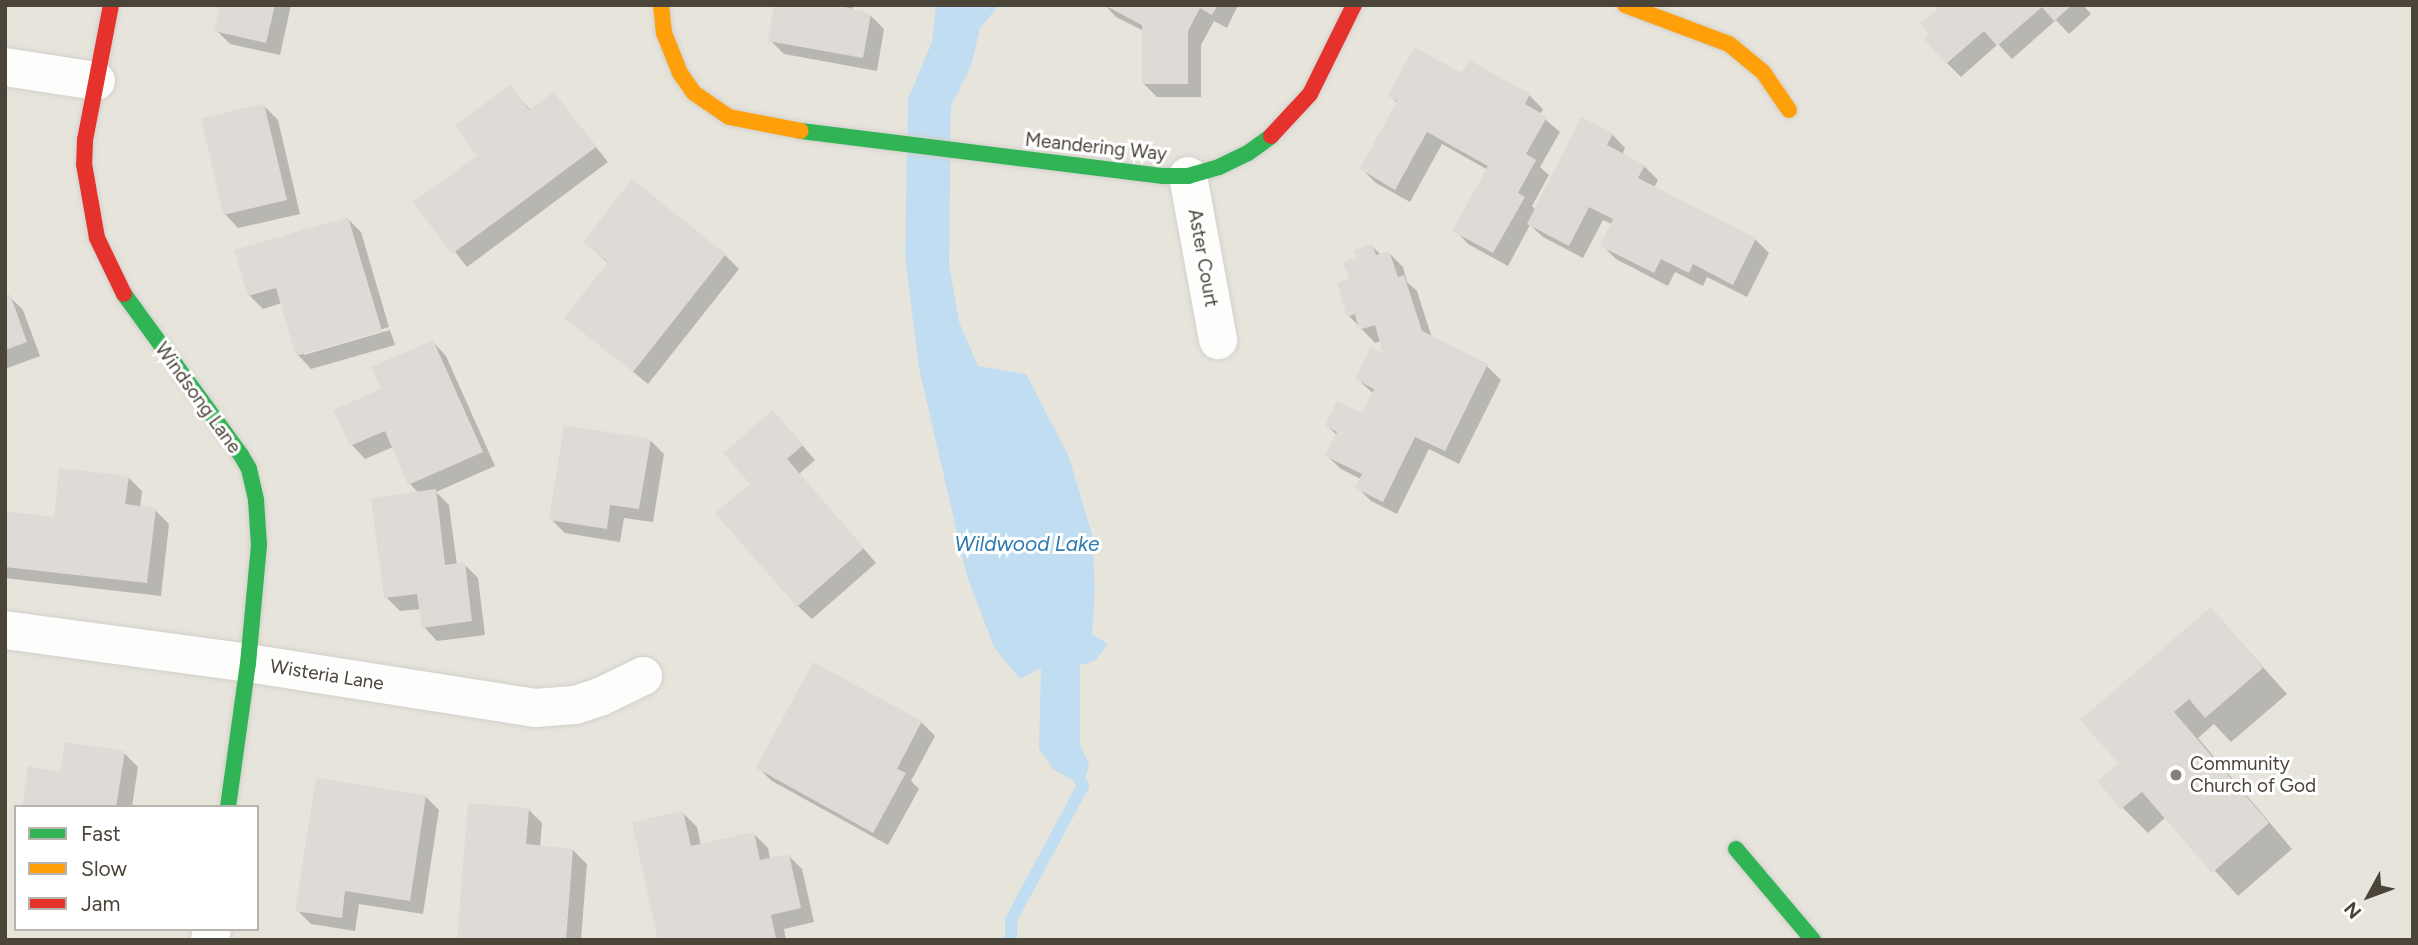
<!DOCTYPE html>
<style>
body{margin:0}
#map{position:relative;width:2418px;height:945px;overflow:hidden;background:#f4f2ee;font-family:Figtree,sans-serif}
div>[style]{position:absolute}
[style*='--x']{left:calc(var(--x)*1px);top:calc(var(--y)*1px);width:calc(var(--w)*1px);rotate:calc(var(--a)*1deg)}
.residential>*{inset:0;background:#e7e4dc}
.water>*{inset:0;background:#c0ddf1}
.shadow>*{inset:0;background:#0003}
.stream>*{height:12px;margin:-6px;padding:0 6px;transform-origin:6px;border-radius:6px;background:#c0ddf1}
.building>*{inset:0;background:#dedbd6}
.roads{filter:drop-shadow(0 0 2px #d2d0cb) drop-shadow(0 0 2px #d2d0cb)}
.street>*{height:38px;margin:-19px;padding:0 19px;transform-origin:19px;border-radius:19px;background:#fdfdfc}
.fast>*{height:16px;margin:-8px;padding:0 8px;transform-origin:8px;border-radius:8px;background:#30b455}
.slow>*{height:16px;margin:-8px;padding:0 8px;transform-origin:8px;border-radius:8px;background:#ff9f0a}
.jam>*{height:16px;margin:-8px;padding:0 8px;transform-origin:8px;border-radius:8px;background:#e5322d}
.dots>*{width:19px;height:19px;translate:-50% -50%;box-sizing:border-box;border:4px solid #fff;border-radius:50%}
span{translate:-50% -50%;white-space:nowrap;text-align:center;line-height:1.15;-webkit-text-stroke:6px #fff;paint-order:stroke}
.street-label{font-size:19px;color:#4b4439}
.poi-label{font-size:19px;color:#4b4439}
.left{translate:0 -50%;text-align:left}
.water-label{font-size:21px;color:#2e7ab2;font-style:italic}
.frame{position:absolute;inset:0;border:7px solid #4b4439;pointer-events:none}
.legend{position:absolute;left:14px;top:805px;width:245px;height:126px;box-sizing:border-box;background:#fff;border:2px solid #b7b4b0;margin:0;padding:9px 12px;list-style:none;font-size:21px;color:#4b4439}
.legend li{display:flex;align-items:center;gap:14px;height:35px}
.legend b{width:35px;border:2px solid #b7b4b0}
.north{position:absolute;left:2334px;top:861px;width:70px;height:70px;-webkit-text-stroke:5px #fff;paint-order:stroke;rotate:229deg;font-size:19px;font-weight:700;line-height:28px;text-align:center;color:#4b4439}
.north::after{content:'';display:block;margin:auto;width:24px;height:32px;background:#4b4439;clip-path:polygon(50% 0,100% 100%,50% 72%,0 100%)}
</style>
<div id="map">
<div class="residential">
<i style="clip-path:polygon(evenodd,5px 5px,2413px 5px,2413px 940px,5px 940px,5px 5px,16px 807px,257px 807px,257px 929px,16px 929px,16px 807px)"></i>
</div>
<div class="water">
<i style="clip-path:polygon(936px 5px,999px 5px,980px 28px,971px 66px,951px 106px,949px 264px,959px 322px,978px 366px,1026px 374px,1069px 457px,1092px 534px,1095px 589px,1092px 634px,1108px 644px,1095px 661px,1080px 665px,1080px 745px,1089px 765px,1083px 786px,1053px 769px,1039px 748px,1041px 668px,1020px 679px,994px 647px,967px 576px,919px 368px,905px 257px,908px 99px,932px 42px)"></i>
</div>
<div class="shadow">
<i style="clip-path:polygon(222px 5px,291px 5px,280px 55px,230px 44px,216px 30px)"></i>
<i style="clip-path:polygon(775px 5px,853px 5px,852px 12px,870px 15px,884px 29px,877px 71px,784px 54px,770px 40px)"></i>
<i style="clip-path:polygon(1105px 5px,1238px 5px,1227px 28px,1214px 21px,1201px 45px,1201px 97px,1157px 97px,1143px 83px,1144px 31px,1116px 17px)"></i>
<i style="clip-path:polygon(1944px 5px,2083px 5px,2091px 14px,2069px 34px,2056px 20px,2012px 59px,1998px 44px,1961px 77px,1947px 63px,1932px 35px)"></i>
<i style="clip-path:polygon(1463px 76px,1529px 95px,1543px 109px,1540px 115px,1560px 132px,1540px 167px,1549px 175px,1532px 206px,1536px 210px,1612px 134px,1625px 148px,1622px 155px,1644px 166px,1658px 180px,1654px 188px,1755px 239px,1769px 253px,1747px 297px,1707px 277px,1703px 286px,1675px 272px,1668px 286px,1616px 259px,1602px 245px,1612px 224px,1603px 220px,1583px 258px,1543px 237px,1530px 225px,1508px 266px,1468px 244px,1455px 230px,1488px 170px,1442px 144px,1410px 202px,1376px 183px,1362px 169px,1398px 104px,1390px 95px)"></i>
<i style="clip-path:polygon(510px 87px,531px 111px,554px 94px,608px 162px,467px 267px,416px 202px,479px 156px)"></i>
<i style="clip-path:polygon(264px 106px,278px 120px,300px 214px,238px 228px,225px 214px)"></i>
<i style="clip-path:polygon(348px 219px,361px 232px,389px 327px,304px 352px,304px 355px,390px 330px,395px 345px,311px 369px,298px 355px,282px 303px,263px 309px,249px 295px)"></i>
<i style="clip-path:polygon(585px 242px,725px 255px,739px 269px,648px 384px,567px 318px,609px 264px)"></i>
<i style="clip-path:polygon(1372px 246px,1381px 255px,1389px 253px,1403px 267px,1407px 282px,1417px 291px,1432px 338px,1487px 366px,1501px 380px,1459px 464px,1429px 449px,1397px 514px,1371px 501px,1357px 487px,1361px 479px,1341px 469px,1327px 456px,1337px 435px,1327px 426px,1363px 416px,1374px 394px,1357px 379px,1386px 357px,1381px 341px,1375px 343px,1349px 316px,1351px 280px,1358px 260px)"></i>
<i style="clip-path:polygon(9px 296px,23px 310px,40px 356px,5px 369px,5px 298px)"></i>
<i style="clip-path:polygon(433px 342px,446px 356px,495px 466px,436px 492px,449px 505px,457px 565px,464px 564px,478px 578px,485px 635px,437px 641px,424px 627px,421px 609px,400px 611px,386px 597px,419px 493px,410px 484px,393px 447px,365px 459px,352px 445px,336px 411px,383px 390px)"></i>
<i style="clip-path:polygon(773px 412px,815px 460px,799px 474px,876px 563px,812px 619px,798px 606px,752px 484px)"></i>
<i style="clip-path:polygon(650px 440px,664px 454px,653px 522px,624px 518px,620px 542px,565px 533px,551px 519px)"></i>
<i style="clip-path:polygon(128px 477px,142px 491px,140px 508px,155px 510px,169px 524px,161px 596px,5px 578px,5px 513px,56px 519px)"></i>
<i style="clip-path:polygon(2211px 609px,2287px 694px,2231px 742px,2214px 724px,2198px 738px,2292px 849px,2238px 896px,2166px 817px,2148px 833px,2123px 808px,2120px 763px)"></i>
<i style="clip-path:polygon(921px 722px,935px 736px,911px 781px,919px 789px,888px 845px,772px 781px,758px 768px)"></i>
<i style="clip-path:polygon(124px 753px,138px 767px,132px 807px,24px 807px,62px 774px)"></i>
<i style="clip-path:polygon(425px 796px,439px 810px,423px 914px,359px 904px,355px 931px,311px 924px,297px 910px)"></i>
<i style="clip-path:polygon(528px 809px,542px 823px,540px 848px,573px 850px,587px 864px,581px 940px,459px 940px)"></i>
<i style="clip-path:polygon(683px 813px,697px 827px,701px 845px,754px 834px,768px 848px,770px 859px,788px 855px,802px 869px,814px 922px,784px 929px,786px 940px,660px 940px)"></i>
</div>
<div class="stream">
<i style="--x:1011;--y:940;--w:20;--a:-90"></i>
<i style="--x:1011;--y:920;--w:152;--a:-61.8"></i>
<i style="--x:1083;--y:786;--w:17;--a:-118"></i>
</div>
<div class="building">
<i style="clip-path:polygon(220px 5px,275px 5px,266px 43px,214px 31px)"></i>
<i style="clip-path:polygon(774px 5px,838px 5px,871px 14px,863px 58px,768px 41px)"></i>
<i style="clip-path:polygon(1104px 5px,1218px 5px,1212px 15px,1200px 8px,1188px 31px,1188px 84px,1142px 84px,1142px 25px)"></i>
<i style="clip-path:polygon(1942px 5px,2072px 5px,2054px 21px,2042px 7px,1997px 46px,1984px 31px,1946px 64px,1924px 39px,1929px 35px,1920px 24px)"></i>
<i style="clip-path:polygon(1414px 47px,1462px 73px,1469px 60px,1530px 94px,1525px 104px,1547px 117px,1526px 154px,1536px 160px,1518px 193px,1525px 197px,1493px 253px,1452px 231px,1488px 166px,1427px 132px,1395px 190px,1360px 169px,1397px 101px,1388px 96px)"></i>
<i style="clip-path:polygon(510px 85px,529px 110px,554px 92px,596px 147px,452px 254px,413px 202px,477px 156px,455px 125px)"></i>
<i style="clip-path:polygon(264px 104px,287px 200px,223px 215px,201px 118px)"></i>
<i style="clip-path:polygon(1581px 117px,1613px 133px,1607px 145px,1645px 165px,1638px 178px,1756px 238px,1733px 285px,1693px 264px,1689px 273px,1661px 259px,1654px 273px,1600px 246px,1613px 219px,1589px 207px,1569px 246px,1527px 224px)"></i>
<i style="clip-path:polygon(632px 179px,726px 254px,633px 372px,564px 318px,608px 262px,583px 242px)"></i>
<i style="clip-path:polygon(348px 217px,382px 331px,296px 356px,276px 288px,248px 296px,234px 250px)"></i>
<i style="clip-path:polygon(1372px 244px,1376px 255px,1389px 251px,1398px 277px,1404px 275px,1422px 331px,1488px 364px,1445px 451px,1415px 437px,1383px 502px,1355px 488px,1362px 474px,1325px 456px,1337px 432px,1325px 426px,1337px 401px,1362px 413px,1374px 389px,1355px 379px,1371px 347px,1383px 353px,1375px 325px,1359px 330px,1355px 314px,1347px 317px,1337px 283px,1349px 279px,1343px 262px,1356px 258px,1354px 250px)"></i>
<i style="clip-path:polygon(10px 294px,27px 342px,5px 350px,5px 296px)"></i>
<i style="clip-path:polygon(433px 340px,483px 452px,408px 485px,385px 431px,350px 446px,333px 410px,381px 389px,371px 367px)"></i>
<i style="clip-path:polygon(773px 410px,803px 445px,787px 459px,864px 548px,797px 607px,715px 513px,750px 484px,723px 453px)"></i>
<i style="clip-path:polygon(564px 425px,651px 439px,639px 509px,610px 505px,607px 529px,549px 520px)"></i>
<i style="clip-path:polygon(59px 468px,129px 476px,125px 504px,156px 508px,147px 583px,5px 567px,5px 511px,54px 517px)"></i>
<i style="clip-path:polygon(436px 489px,445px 565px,465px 562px,472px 621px,422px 628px,417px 594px,384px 598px,371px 498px)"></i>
<i style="clip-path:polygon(2211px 607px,2263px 668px,2205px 718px,2189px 699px,2174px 712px,2269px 823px,2212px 873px,2142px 792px,2121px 809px,2097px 781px,2118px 763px,2080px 720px)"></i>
<i style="clip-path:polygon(813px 662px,922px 721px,897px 769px,906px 773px,873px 833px,756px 768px)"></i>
<i style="clip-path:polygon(65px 742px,125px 751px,116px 807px,22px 807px,28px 766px,60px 772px)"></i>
<i style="clip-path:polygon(316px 778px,426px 795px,410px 901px,345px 891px,342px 918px,295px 911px)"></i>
<i style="clip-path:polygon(468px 803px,529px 808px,526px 844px,573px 849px,566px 940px,457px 940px)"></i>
<i style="clip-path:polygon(683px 811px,691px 846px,754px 832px,760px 860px,789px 854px,801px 908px,771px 915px,776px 939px,658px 940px,632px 822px)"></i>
</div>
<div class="roads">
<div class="street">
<i style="--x:5;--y:67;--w:92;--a:8.7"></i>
<i style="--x:1188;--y:176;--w:167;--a:79.6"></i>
<i style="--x:5;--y:630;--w:245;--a:7.7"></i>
<i style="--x:248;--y:663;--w:291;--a:8.9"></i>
<i style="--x:535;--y:708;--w:40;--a:-4.3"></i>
<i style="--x:575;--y:705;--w:26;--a:-18"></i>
<i style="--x:600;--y:697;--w:48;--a:-26"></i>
<i style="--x:210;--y:940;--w:11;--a:-80"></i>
</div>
<div class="fast">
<i style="--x:801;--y:131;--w:365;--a:7.1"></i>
<i style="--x:1163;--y:176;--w:25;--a:0"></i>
<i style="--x:1188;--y:176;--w:32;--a:-16"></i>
<i style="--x:1219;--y:167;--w:32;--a:-26"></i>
<i style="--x:1248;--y:153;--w:29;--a:-36"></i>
<i style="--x:124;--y:294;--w:199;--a:54"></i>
<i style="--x:241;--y:455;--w:16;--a:60"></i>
<i style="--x:249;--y:469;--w:32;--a:77"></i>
<i style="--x:256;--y:500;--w:45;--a:86.2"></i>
<i style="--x:259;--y:545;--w:119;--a:95.3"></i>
<i style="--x:248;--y:663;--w:145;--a:97.9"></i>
<i style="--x:1736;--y:849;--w:119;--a:49.8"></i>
</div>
<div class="slow">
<i style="--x:661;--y:5;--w:28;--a:84"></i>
<i style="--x:664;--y:33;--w:43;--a:68.2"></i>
<i style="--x:680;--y:73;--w:24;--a:55"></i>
<i style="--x:694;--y:93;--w:42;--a:34.4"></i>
<i style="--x:729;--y:117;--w:73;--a:11"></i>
<i style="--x:1625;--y:5;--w:111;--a:20.6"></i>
<i style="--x:1729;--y:44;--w:44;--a:39.5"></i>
<i style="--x:1763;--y:72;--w:46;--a:55.6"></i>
</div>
<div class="jam">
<i style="--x:111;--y:5;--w:137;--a:100.9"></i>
<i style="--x:85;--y:140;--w:24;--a:92"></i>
<i style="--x:84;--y:164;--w:75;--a:80"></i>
<i style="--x:97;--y:238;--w:62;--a:64.3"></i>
<i style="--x:1271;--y:136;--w:57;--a:-47.1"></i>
<i style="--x:1310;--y:94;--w:99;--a:-63.7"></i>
</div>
</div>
<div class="dots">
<i style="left:2176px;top:775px;background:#868178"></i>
</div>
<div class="street-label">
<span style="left:1096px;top:147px;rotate:6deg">Meandering Way</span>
<span style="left:1203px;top:258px;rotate:80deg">Aster Court</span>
<span style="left:198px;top:398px;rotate:54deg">Windsong Lane</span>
<span style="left:327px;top:675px;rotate:9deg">Wisteria Lane</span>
</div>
<div class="poi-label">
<span class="left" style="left:2190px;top:775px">Community<br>Church of God</span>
</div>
<div class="water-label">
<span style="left:1027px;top:544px">Wildwood Lake</span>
</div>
<div class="frame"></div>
<ul class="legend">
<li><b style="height:9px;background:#30b455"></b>Fast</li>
<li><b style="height:9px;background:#ff9f0a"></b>Slow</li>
<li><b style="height:9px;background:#e5322d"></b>Jam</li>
</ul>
<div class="north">N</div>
</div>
